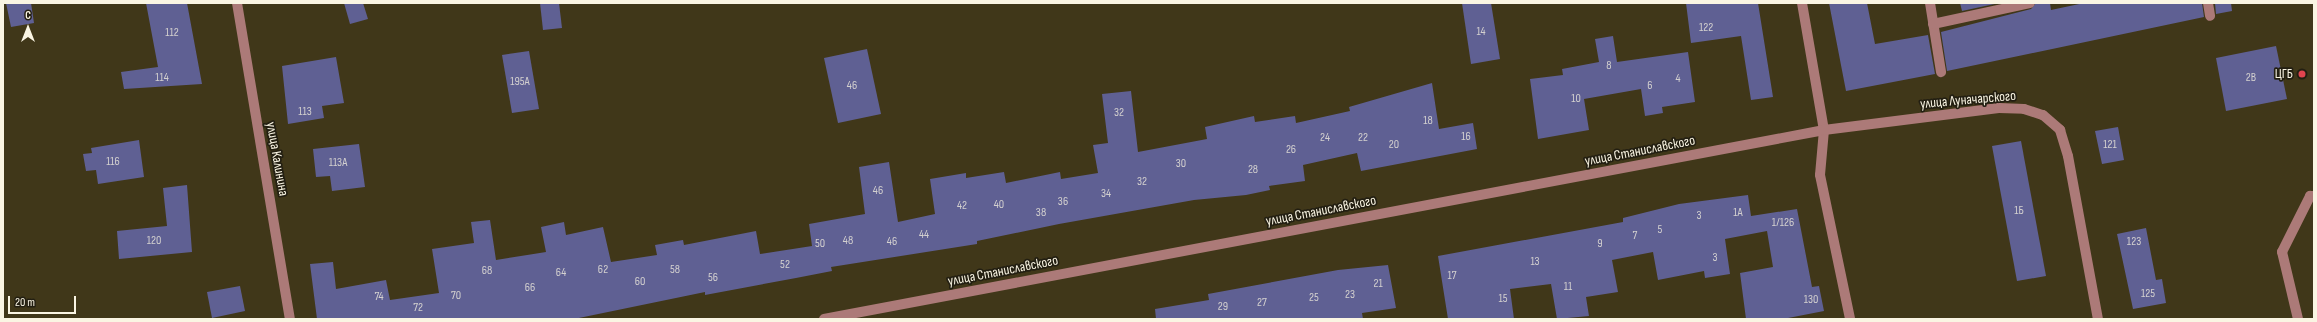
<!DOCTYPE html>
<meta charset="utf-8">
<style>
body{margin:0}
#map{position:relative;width:2317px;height:322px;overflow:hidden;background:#403719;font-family:"Sofia Sans Condensed",sans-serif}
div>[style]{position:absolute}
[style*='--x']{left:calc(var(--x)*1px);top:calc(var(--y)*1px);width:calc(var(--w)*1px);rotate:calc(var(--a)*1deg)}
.building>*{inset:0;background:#5f6093}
.minor>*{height:10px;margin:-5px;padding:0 5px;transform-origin:5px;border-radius:5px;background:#ac7a78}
.dots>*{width:11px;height:11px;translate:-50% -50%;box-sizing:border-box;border:2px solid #231f12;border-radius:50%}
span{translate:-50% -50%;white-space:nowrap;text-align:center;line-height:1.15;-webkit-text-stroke:3.5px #231f12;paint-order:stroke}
.number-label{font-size:12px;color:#d3d0cf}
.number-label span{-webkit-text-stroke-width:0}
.poi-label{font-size:14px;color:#faf5e3}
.right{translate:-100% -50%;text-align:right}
.street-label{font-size:14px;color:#faf5e3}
.frame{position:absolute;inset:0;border:4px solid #faf5e3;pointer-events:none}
.north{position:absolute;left:8px;top:8px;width:40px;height:40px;-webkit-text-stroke:3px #231f12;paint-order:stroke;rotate:0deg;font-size:11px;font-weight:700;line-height:16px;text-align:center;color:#faf5e3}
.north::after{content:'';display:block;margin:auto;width:14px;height:18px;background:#faf5e3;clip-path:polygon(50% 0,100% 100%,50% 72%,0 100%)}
.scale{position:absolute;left:8px;top:296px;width:68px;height:18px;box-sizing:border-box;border:2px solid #faf5e3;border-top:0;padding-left:5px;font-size:12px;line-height:14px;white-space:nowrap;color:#faf5e3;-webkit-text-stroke:3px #231f12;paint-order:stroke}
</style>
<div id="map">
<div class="building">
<i style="clip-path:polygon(6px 3px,31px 3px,34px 23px,11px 27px)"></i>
<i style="clip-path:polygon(146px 3px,187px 3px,202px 84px,124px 89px,121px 72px,158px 67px)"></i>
<i style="clip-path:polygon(344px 3px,363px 3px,368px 19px,350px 24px)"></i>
<i style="clip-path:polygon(540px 3px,559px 3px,562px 28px,543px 30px)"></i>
<i style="clip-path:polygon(1462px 3px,1491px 3px,1500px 59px,1471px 64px)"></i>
<i style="clip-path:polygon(1686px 3px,1758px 3px,1773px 97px,1751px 100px,1741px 36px,1691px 43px)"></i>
<i style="clip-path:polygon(1829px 3px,1867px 3px,1875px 44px,1928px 35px,1935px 74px,1846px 91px)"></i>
<i style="clip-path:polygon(1960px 3px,1999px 3px,1962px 11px)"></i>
<i style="clip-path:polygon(2036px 3px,2050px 3px,2051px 10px,2084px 3px,2202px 3px,2204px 17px,1947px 71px,1941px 32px,2031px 9px)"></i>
<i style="clip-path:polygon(2215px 3px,2231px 3px,2232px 11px,2216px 14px)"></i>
<i style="clip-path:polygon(1613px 36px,1617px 62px,1688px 52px,1695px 102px,1662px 107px,1663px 113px,1645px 116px,1641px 89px,1584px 99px,1589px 130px,1538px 139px,1530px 79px,1563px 75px,1562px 69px,1599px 62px,1595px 39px)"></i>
<i style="clip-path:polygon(2276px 46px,2287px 99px,2226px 111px,2216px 58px)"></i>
<i style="clip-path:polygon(867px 49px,881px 114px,838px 123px,824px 58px)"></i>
<i style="clip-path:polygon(529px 51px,539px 109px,512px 113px,502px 55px)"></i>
<i style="clip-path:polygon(336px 57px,344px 103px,322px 106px,324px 118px,288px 124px,282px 66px)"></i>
<i style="clip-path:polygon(1432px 83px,1439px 129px,1473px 123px,1477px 149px,1361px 171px,1357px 153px,1303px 165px,1305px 181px,1269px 186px,1270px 190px,1246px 195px,1194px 200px,1059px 224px,977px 241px,977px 244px,831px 267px,832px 271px,796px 278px,705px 295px,705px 292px,574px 319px,317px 319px,310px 264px,333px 262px,336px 289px,386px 280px,390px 300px,439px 293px,432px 249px,474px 243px,471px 222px,490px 220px,496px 260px,546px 252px,541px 227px,564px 222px,566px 235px,603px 227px,611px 262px,657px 255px,655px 245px,683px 240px,684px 245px,756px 231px,760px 254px,812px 246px,809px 224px,865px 214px,859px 167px,889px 162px,898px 222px,935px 214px,930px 179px,966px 173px,966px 178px,1004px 172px,1006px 183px,1060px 172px,1061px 179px,1098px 173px,1093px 145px,1108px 143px,1102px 94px,1131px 91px,1138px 152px,1207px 139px,1205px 127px,1254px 116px,1255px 122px,1295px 116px,1296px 123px,1350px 111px,1349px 107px)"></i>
<i style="clip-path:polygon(2118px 127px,2124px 160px,2102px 164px,2095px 131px)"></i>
<i style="clip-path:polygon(139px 140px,144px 177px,98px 184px,96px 170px,86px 171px,83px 154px,92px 153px,91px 148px)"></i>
<i style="clip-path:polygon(2021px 141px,2046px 276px,2017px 281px,1992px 146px)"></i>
<i style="clip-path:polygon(359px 144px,365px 187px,332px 191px,330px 176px,316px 177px,313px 149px)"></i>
<i style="clip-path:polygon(187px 185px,192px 252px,119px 259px,117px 231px,167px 226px,163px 188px)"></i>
<i style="clip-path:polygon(1748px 195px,1751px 216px,1797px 209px,1812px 287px,1819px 286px,1824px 311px,1783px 319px,1746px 319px,1740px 273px,1773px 267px,1767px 231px,1725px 239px,1730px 274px,1705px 278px,1704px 271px,1658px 280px,1653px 252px,1612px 260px,1618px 292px,1586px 297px,1589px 316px,1557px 319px,1551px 284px,1510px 289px,1514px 319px,1448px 319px,1438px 256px,1623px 222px,1623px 218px,1679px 204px)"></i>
<i style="clip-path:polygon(2146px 228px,2156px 280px,2162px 279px,2166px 303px,2133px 309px,2117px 234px)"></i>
<i style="clip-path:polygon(1388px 265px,1396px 308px,1362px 313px,1363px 319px,1156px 319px,1155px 309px,1209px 300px,1208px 294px,1338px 270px)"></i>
<i style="clip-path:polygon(240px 286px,245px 311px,212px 318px,207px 292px)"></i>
</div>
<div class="minor">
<i style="--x:237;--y:3;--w:320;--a:80.5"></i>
<i style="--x:1802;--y:3;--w:129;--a:80.2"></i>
<i style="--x:1824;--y:130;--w:45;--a:95.1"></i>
<i style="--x:1820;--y:175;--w:147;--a:78.2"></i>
<i style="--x:1930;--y:3;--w:70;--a:80.9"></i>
<i style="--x:2208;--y:3;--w:13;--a:81"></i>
<i style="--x:1933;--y:24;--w:99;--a:-12.2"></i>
<i style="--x:824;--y:319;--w:1018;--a:-10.7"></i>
<i style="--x:1824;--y:130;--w:176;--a:-7.2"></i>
<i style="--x:1999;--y:108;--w:25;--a:2"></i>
<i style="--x:2024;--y:109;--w:20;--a:18"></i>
<i style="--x:2043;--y:115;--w:23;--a:41"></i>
<i style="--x:2060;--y:130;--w:27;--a:73"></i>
<i style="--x:2068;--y:156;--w:166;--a:79.6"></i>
<i style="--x:2298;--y:319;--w:69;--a:-103.4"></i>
<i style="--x:2282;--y:252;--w:63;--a:-63.4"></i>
<i style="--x:2310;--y:196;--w:4;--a:0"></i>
</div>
<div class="dots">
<i style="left:2302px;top:74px;background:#e0444e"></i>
</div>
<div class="number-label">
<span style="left:1706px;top:28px">122</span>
<span style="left:1481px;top:32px">14</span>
<span style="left:172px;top:33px">112</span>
<span style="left:1609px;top:66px">8</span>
<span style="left:162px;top:78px">114</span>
<span style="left:2251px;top:78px">2В</span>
<span style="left:1678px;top:79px">4</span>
<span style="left:520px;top:82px">195А</span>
<span style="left:852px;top:86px">46</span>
<span style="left:1650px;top:86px">6</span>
<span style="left:1576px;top:99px">10</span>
<span style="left:305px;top:112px">113</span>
<span style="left:1119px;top:113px">32</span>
<span style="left:1428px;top:121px">18</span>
<span style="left:1466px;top:137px">16</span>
<span style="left:1325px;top:138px">24</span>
<span style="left:1363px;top:138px">22</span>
<span style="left:1394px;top:145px">20</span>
<span style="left:2110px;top:145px">121</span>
<span style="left:1291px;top:150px">26</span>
<span style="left:113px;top:162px">116</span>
<span style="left:338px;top:163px">113А</span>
<span style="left:1181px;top:164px">30</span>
<span style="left:1253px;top:170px">28</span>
<span style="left:1142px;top:182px">32</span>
<span style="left:878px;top:191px">46</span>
<span style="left:1106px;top:194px">34</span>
<span style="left:1063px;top:202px">36</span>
<span style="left:999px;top:205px">40</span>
<span style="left:962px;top:206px">42</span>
<span style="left:2019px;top:211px">1Б</span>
<span style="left:1041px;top:213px">38</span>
<span style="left:1738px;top:213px">1А</span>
<span style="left:1699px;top:216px">3</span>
<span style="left:1783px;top:223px">1/126</span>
<span style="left:1660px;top:230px">5</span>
<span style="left:924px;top:235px">44</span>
<span style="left:1635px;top:236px">7</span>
<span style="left:154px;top:241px">120</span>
<span style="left:848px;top:241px">48</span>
<span style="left:892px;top:242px">46</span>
<span style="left:2134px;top:242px">123</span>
<span style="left:820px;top:244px">50</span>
<span style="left:1600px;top:244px">9</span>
<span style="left:1715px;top:258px">3</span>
<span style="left:1535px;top:262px">13</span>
<span style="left:785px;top:265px">52</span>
<span style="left:603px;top:270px">62</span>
<span style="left:675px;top:270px">58</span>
<span style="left:487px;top:271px">68</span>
<span style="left:561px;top:273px">64</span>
<span style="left:1452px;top:276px">17</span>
<span style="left:713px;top:278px">56</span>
<span style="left:640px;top:282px">60</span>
<span style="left:1378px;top:284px">21</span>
<span style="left:1568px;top:287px">11</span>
<span style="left:530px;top:288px">66</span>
<span style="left:2148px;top:294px">125</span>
<span style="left:1350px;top:295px">23</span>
<span style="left:456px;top:296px">70</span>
<span style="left:379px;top:297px">74</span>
<span style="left:1314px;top:298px">25</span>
<span style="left:1503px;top:299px">15</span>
<span style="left:1811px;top:300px">130</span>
<span style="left:1262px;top:303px">27</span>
<span style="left:1223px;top:307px">29</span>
<span style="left:418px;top:308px">72</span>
</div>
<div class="poi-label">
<span class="right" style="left:2293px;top:74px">ЦГБ</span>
</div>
<div class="street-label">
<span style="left:1968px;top:100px;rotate:-5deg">улица Луначарского</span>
<span style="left:1640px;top:151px;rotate:-11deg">улица Станиславского</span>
<span style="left:277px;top:159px;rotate:80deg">улица Калинина</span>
<span style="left:1321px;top:211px;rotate:-11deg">улица Станиславского</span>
<span style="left:1003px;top:271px;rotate:-11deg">улица Станиславского</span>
</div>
<div class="frame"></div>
<div class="north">С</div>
<div class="scale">20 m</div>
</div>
